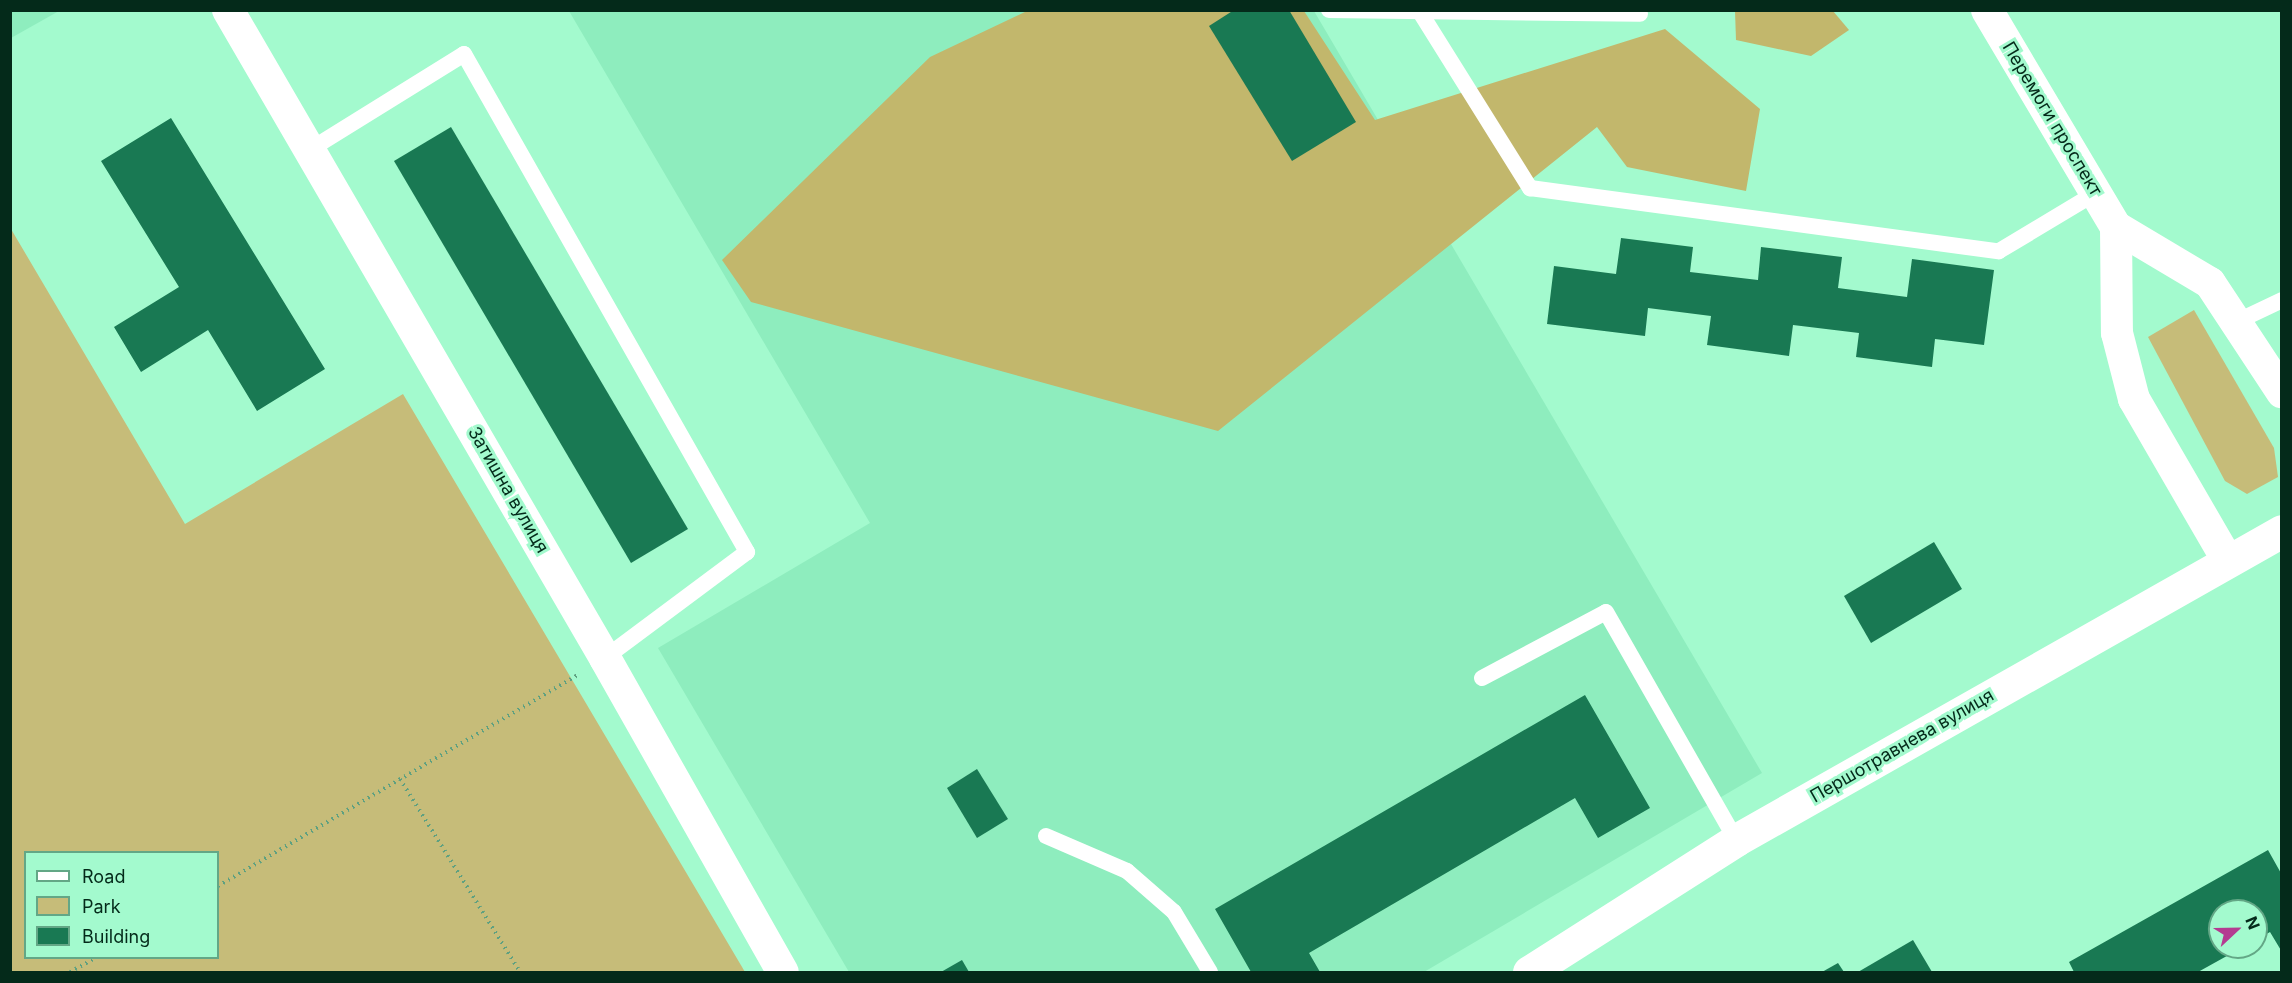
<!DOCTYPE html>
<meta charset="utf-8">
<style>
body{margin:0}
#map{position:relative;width:2292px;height:983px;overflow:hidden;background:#a3face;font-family:Inter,sans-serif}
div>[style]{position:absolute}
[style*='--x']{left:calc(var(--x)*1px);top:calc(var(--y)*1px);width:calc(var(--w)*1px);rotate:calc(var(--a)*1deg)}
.built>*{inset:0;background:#8eedbe}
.green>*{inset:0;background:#c6bc79}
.forest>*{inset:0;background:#c2b76c}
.building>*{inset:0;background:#197953}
.path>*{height:4px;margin-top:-2px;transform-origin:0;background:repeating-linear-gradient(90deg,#5ea080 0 1.5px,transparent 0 6px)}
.service>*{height:16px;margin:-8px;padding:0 8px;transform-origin:8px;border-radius:8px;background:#fff}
.minor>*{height:32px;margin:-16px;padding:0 16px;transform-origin:16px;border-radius:16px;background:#fff}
.tertiary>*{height:33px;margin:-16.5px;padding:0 16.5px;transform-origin:16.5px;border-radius:16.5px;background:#fff}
span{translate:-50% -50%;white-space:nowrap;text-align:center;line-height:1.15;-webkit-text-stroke:6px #a3face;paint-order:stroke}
.street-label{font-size:18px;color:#042a1a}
.frame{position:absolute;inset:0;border:12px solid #042a1a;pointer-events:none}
.legend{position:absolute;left:24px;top:851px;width:195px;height:108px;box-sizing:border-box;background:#a3face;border:2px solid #63a786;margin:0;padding:8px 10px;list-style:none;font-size:18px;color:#042a1a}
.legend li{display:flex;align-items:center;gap:12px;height:30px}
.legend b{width:30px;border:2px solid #63a786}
.north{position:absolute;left:2208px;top:899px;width:60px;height:60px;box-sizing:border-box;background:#a3face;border:2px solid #63a786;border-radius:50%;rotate:68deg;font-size:16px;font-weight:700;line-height:24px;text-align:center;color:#042a1a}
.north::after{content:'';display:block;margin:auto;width:21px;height:27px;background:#b43c91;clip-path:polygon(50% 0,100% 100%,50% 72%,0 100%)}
</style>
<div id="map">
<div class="built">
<i style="clip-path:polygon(11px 10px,59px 10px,59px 11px,11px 38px)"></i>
<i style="clip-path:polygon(569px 11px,1314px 11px,1762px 773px,1424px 972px,849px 972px,658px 648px,870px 523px)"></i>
</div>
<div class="green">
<i style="clip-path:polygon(evenodd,11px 229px,185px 524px,403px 394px,745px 972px,11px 972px,11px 229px,26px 852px,218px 852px,218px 958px,26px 958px,26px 852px)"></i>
<i style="clip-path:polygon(2194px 310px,2274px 448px,2278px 477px,2247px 494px,2225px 481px,2148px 337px)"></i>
</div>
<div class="forest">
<i style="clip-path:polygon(1027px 11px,1304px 11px,1375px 120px,1665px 29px,1760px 109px,1746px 191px,1627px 167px,1597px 127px,1218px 431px,751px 302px,722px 260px,930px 57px)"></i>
<i style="clip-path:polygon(1735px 11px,1833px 11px,1849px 30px,1811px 56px,1736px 40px)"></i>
</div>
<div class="building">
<i style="clip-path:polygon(1234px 10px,1289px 10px,1356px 122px,1292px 161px,1209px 26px)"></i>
<i style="clip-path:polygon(171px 118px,325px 369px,257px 411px,208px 330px,141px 372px,114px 327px,179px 287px,101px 161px)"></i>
<i style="clip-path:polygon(451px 127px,688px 529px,631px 563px,394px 161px)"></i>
<i style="clip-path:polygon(1621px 238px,1693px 247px,1690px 272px,1758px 280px,1761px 247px,1842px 257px,1838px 288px,1907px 297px,1912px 259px,1994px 270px,1984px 345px,1935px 339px,1932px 367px,1856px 357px,1859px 333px,1793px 325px,1789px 356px,1707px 345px,1711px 316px,1648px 308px,1645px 336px,1547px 324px,1554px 266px,1616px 274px)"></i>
<i style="clip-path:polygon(1934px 542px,1962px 589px,1871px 643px,1844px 596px)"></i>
<i style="clip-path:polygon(1585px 695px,1650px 808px,1598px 838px,1575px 798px,1309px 953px,1320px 972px,1251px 972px,1215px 909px)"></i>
<i style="clip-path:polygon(977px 769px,1008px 819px,977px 838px,947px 788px)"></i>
<i style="clip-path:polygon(2268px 850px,2282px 875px,2282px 952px,2270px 932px,2256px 940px,2256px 911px,2220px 911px,2220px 947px,2243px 947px,2198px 972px,2074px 972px,2069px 962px)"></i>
<i style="clip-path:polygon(1913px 940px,1932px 972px,1858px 972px)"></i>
<i style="clip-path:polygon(962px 960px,969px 972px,941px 972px)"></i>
<i style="clip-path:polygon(1838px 963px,1844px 972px,1822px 972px)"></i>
</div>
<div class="path">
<i style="--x:400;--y:779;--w:227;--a:58.1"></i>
<i style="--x:218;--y:886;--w:416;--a:-30.4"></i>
<i style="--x:70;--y:972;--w:29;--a:-29"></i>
</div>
<div class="service">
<i style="--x:1329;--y:10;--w:311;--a:0.7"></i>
<i style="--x:1420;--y:12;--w:208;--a:58"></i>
<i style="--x:1530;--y:188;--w:473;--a:7.7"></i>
<i style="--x:1999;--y:251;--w:113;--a:-30.9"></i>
<i style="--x:311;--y:149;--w:180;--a:-31.8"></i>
<i style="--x:464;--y:54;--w:573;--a:60.39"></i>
<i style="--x:747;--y:552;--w:177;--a:143.3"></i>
<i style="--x:2238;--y:321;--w:49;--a:-25.5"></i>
<i style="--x:1482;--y:678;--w:140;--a:-28"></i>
<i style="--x:1606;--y:612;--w:262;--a:60.3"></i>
<i style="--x:1046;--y:836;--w:88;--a:23.4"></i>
<i style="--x:1127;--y:871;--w:62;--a:41.1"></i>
<i style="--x:1174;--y:912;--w:70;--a:59"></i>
</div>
<div class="minor">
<i style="--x:228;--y:10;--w:750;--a:59.81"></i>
<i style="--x:605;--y:658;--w:361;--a:60.5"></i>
<i style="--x:1987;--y:10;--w:252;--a:59.3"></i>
<i style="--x:2116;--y:227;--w:109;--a:30.8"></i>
<i style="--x:2210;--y:283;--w:131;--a:56.6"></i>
<i style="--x:2116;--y:227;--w:106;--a:89.5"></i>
<i style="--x:2117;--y:333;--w:68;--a:75.6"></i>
<i style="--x:2134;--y:399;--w:187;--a:59.9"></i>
</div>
<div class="tertiary">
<i style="--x:1529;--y:972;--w:246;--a:-32.5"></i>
<i style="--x:1736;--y:840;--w:627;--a:-29.51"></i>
</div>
<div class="street-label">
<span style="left:2052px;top:119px;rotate:59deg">Перемоги проспект</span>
<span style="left:508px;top:490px;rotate:60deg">Затишна вулиця</span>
<span style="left:1902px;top:746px;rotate:-30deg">Першотравнева вулиця</span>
</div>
<div class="frame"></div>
<ul class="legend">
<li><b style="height:8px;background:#fff"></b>Road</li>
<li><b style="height:16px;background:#c6bc79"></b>Park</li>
<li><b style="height:16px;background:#197953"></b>Building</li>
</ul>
<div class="north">N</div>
</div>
